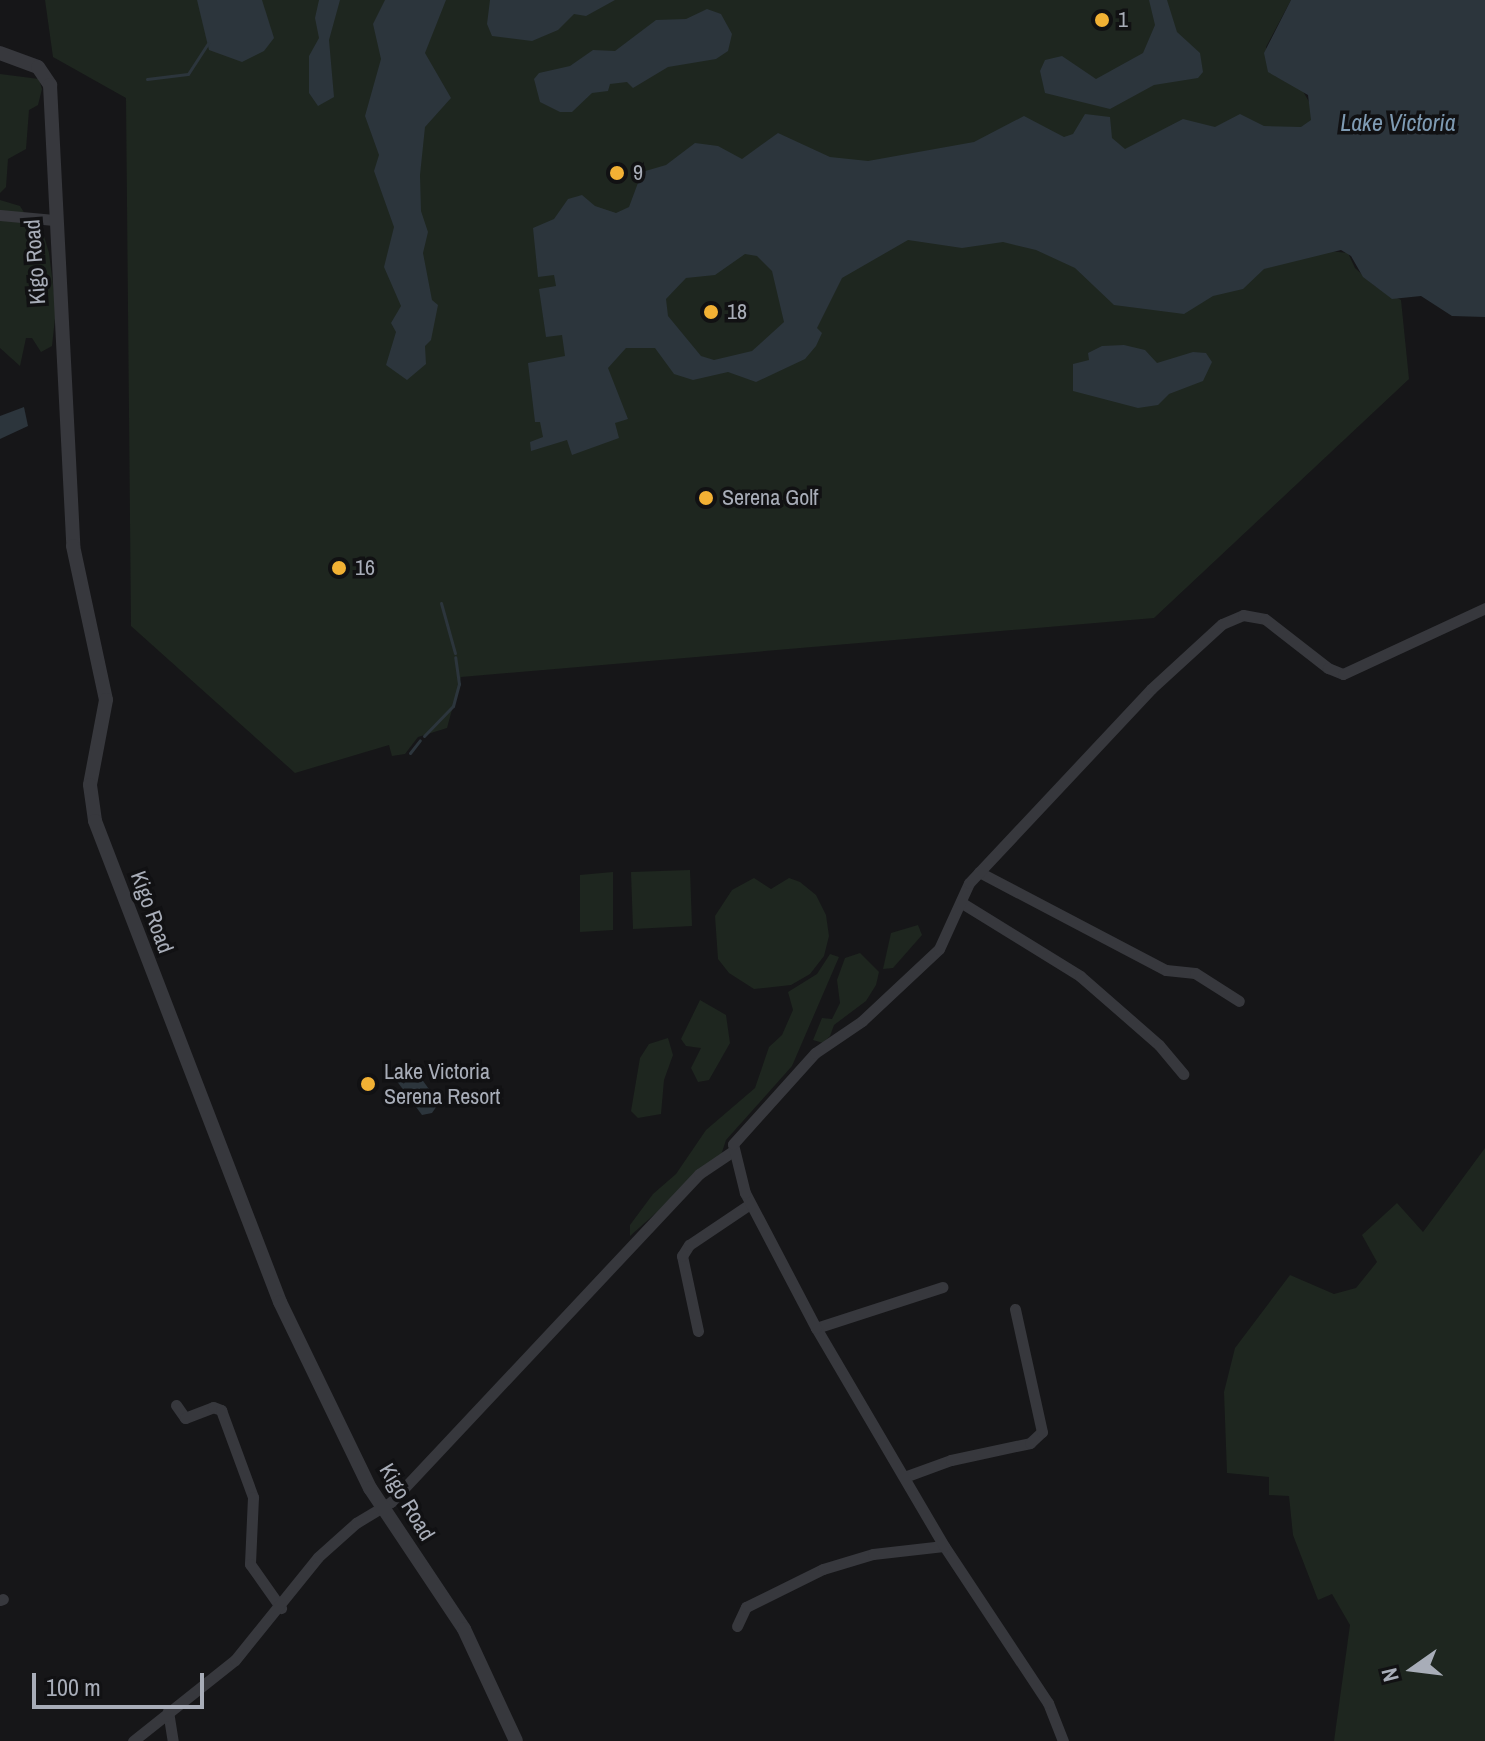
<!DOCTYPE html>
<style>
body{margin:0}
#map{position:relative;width:1485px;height:1741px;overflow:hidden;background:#161618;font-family:"Archivo Narrow",sans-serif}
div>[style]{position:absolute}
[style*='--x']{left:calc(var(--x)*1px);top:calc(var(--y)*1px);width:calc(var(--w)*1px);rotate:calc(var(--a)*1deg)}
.green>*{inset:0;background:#1e261f}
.water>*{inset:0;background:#2c353c}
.stream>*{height:3px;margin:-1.5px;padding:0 1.5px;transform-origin:1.5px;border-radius:1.5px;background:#2c353c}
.minor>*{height:11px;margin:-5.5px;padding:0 5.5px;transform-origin:5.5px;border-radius:5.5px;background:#37383d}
.tertiary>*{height:14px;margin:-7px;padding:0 7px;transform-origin:7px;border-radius:7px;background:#37383d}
.dots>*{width:22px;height:22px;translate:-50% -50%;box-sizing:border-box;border:4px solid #111113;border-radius:50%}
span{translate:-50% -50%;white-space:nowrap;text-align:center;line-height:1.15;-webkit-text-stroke:7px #111113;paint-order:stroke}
.poi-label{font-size:22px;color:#a8adb8}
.left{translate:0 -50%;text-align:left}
.street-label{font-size:22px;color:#a8adb8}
.water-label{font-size:24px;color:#7f9bb3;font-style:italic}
.north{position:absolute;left:1373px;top:1629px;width:80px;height:80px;-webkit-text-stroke:6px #111113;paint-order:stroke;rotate:256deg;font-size:22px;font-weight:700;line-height:32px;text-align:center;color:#a8adb8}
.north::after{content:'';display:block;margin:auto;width:28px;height:36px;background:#a8adb8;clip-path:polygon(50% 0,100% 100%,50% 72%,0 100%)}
.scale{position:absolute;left:32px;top:1673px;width:172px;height:36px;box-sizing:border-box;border:4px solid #a8adb8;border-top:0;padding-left:10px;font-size:24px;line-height:28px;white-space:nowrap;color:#a8adb8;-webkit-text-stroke:6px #111113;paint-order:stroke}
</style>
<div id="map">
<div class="green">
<i style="clip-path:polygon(45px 0,1291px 0,1266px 47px,1275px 76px,1300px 86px,1312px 107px,1329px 251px,1348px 253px,1355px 268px,1375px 286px,1401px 300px,1409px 379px,1154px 618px,461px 677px,447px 728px,418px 737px,405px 754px,392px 756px,389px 745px,295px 773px,131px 626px,126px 98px,53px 57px)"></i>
<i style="clip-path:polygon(0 74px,39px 79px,42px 89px,38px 105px,29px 110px,26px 149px,8px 159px,6px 187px,0 193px)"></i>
<i style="clip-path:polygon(0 200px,20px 206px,30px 222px,41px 226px,49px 253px,56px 309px,52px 346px,41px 352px,32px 338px,26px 338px,20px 366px,0 348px)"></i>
<i style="clip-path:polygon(690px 870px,692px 926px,633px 929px,631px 872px)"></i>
<i style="clip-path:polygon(613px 872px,613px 930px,580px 932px,580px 875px)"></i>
<i style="clip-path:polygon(754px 878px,771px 889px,789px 878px,800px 882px,816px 895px,826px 915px,829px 936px,824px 956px,810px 974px,791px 985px,754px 989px,729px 973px,718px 959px,715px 916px,732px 890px)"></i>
<i style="clip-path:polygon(918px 925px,922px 935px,893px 968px,883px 969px,891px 933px)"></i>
<i style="clip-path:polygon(860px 953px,879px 972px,876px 985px,866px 1001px,834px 1025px,830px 1036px,823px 1043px,813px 1040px,822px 1018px,832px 1019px,840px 1003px,837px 980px,845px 958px)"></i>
<i style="clip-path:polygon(830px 954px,839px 957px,792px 1066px,726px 1140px,721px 1155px,630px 1236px,630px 1225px,653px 1194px,676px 1174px,706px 1130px,755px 1088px,769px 1047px,782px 1035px,793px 1010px,788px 992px,817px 974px)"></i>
<i style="clip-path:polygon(700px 1000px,726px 1015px,730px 1043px,709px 1080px,698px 1082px,691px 1068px,701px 1048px,686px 1046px,681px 1039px)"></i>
<i style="clip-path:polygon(668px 1038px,673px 1055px,664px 1080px,661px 1114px,638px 1118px,631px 1111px,640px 1058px,649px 1044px)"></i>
<i style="clip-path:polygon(1485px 1148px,1485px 1741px,1334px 1741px,1350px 1625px,1332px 1594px,1318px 1600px,1293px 1535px,1289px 1496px,1269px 1495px,1269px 1477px,1227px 1473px,1224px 1392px,1235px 1348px,1290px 1275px,1334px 1294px,1356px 1288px,1377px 1262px,1362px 1235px,1397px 1203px,1423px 1232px)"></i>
</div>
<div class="water">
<i style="clip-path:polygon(197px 0,262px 0,274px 38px,264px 51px,242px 62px,209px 50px)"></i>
<i style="clip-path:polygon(319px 0,340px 0,329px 40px,334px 97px,318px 106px,309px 93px,309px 56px,319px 38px,315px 18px)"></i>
<i style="clip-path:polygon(385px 0,446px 0,425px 53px,451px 98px,425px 127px,420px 175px,421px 211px,428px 232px,423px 253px,432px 300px,438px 305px,431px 340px,425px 346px,426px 364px,407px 380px,386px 365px,396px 332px,391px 323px,401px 306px,384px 267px,394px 227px,374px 171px,379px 155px,365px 116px,381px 59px,373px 24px)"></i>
<i style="clip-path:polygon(490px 0,615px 0,586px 16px,574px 14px,558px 30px,532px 41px,492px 36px,487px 24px)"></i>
<i style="clip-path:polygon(1149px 0,1167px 0,1177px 32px,1200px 53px,1203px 72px,1198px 78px,1154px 85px,1110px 109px,1045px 93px,1040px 71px,1045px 60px,1062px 56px,1096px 79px,1143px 53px,1155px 25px)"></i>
<i style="clip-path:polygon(evenodd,1291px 0,1485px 0,1485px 317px,1452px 316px,1421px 296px,1392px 299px,1363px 277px,1351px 256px,1341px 250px,1264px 269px,1243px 289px,1213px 296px,1184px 314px,1114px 305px,1075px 268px,1036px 250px,1003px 242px,962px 248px,908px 240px,842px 278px,817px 328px,822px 333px,816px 346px,805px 359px,756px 382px,728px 372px,693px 380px,674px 374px,655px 348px,626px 348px,608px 368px,628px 419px,615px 423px,619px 438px,572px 455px,567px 440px,531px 451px,530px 442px,543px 437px,540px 422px,535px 422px,528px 363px,565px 356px,562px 335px,546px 337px,539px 289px,556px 286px,554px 275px,538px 277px,533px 228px,554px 219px,568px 199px,582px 195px,595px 206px,616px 213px,629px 207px,642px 172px,666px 165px,695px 143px,718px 146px,742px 159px,778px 133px,830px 157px,868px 161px,974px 142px,1024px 116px,1064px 137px,1073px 134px,1085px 114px,1110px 117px,1112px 138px,1125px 149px,1183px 119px,1215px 127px,1240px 114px,1264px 126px,1301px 127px,1311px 120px,1308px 95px,1268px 72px,1264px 53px,1291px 0,745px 254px,757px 256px,772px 271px,784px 322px,752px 351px,714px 360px,701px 356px,668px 316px,666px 299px,686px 278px,715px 275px,745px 254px)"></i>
<i style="clip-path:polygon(707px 9px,721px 14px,732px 34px,728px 51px,716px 59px,668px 67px,633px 88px,627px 82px,610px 84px,608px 91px,592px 93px,572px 112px,560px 112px,540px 102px,534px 79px,539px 73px,570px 66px,593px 50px,615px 51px,656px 20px,686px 19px)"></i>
<i style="clip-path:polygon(1124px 345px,1145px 350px,1157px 363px,1193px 352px,1206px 353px,1212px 362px,1203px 381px,1169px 394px,1158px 405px,1138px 408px,1073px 391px,1073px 364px,1089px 360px,1088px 353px,1102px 346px)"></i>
<i style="clip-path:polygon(24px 407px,28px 426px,0 439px,0 416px)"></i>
<i style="clip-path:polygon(413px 1067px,439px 1103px,432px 1113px,422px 1115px,396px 1080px)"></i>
</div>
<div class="stream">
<i style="--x:147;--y:79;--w:41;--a:-7"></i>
<i style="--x:188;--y:74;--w:37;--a:-57"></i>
<i style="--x:441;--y:603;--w:52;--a:74.4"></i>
<i style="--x:424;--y:736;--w:42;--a:-46"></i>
<i style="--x:453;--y:706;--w:23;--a:-75"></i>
<i style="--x:459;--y:684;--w:27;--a:-98"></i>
<i style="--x:410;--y:753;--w:16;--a:-52"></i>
</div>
<div class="minor">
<i style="--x:0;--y:215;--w:54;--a:5.3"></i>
<i style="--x:979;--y:872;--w:211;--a:27.7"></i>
<i style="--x:1166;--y:970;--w:29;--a:6"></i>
<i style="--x:1195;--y:973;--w:52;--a:32.5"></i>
<i style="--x:962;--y:903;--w:139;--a:31.7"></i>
<i style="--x:1080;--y:976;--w:105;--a:41.1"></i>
<i style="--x:1159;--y:1045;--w:38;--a:50"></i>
<i style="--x:816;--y:1328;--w:133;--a:-18"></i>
<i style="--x:698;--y:1331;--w:77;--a:-102"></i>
<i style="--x:682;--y:1256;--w:13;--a:-58"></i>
<i style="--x:689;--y:1245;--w:73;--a:-33.9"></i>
<i style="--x:176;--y:1405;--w:16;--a:55"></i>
<i style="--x:185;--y:1418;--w:30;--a:-21"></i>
<i style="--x:213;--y:1407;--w:9;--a:21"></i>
<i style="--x:221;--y:1410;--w:93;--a:69.8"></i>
<i style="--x:253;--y:1497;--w:67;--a:92.6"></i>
<i style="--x:250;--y:1564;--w:54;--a:54.8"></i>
<i style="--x:907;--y:1476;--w:47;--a:-20"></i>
<i style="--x:951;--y:1460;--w:81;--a:-12.1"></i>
<i style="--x:1030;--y:1443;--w:16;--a:-43"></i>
<i style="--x:1042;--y:1432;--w:126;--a:-102.4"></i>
<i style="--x:0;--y:1600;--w:3;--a:-18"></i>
<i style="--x:737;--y:1626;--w:21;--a:-65"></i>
<i style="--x:746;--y:1607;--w:86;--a:-26.3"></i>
<i style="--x:823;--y:1569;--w:52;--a:-16.7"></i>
<i style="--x:873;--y:1554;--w:71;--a:-6.4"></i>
<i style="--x:168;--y:1711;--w:30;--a:81"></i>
<i style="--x:133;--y:1741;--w:130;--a:-38.5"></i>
<i style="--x:235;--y:1660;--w:132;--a:-51.1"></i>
<i style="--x:318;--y:1557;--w:51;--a:-41.8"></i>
<i style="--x:356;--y:1523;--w:41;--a:-31"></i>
<i style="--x:391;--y:1502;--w:450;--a:-46.8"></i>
<i style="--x:699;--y:1174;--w:40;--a:-34"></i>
<i style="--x:1063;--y:1741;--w:41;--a:-111.5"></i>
<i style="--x:1048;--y:1703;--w:188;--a:-123.5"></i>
<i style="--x:944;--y:1546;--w:253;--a:-120.4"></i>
<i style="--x:816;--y:1328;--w:153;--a:-117.7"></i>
<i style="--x:745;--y:1193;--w:50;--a:-103.8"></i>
<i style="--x:733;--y:1144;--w:122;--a:-48"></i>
<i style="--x:815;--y:1053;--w:57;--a:-34.2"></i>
<i style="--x:862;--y:1021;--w:105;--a:-43.1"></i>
<i style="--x:939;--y:949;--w:72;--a:-65.6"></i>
<i style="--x:969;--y:883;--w:266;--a:-46.8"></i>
<i style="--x:1151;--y:689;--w:96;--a:-42.5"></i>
<i style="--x:1222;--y:624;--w:23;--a:-23"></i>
<i style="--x:1243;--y:615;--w:22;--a:10"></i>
<i style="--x:1265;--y:619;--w:80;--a:37.9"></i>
<i style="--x:1328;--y:668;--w:16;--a:22"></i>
<i style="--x:1343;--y:674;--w:157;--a:-24.9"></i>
</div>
<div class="tertiary">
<i style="--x:0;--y:53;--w:40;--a:20.2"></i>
<i style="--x:38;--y:67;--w:22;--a:56"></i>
<i style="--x:50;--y:85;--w:462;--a:87.1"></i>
<i style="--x:73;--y:546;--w:157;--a:77.9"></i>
<i style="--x:106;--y:700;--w:86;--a:100.7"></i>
<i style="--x:90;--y:785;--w:36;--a:82"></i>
<i style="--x:95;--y:821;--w:515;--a:68.96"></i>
<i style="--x:280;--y:1302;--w:207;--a:64.2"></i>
<i style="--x:370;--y:1488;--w:169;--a:56.3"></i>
<i style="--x:464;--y:1629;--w:123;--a:65.1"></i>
</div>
<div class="dots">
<i style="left:1102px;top:20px;background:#f2b134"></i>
<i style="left:617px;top:173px;background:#f2b134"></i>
<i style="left:711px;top:312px;background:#f2b134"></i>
<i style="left:706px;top:498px;background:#f2b134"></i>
<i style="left:339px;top:568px;background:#f2b134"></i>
<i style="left:368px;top:1084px;background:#f2b134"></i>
</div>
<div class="poi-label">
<span class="left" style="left:1118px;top:20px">1</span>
<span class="left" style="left:633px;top:173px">9</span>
<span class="left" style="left:727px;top:312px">18</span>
<span class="left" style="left:722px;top:498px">Serena Golf</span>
<span class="left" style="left:355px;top:568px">16</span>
<span class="left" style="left:384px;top:1084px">Lake Victoria<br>Serena Resort</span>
</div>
<div class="street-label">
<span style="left:35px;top:262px;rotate:-94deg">Kigo Road</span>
<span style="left:152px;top:912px;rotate:70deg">Kigo Road</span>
<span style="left:407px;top:1502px;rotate:59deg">Kigo Road</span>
</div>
<div class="water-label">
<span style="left:1398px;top:123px">Lake Victoria</span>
</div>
<div class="north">N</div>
<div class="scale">100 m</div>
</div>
